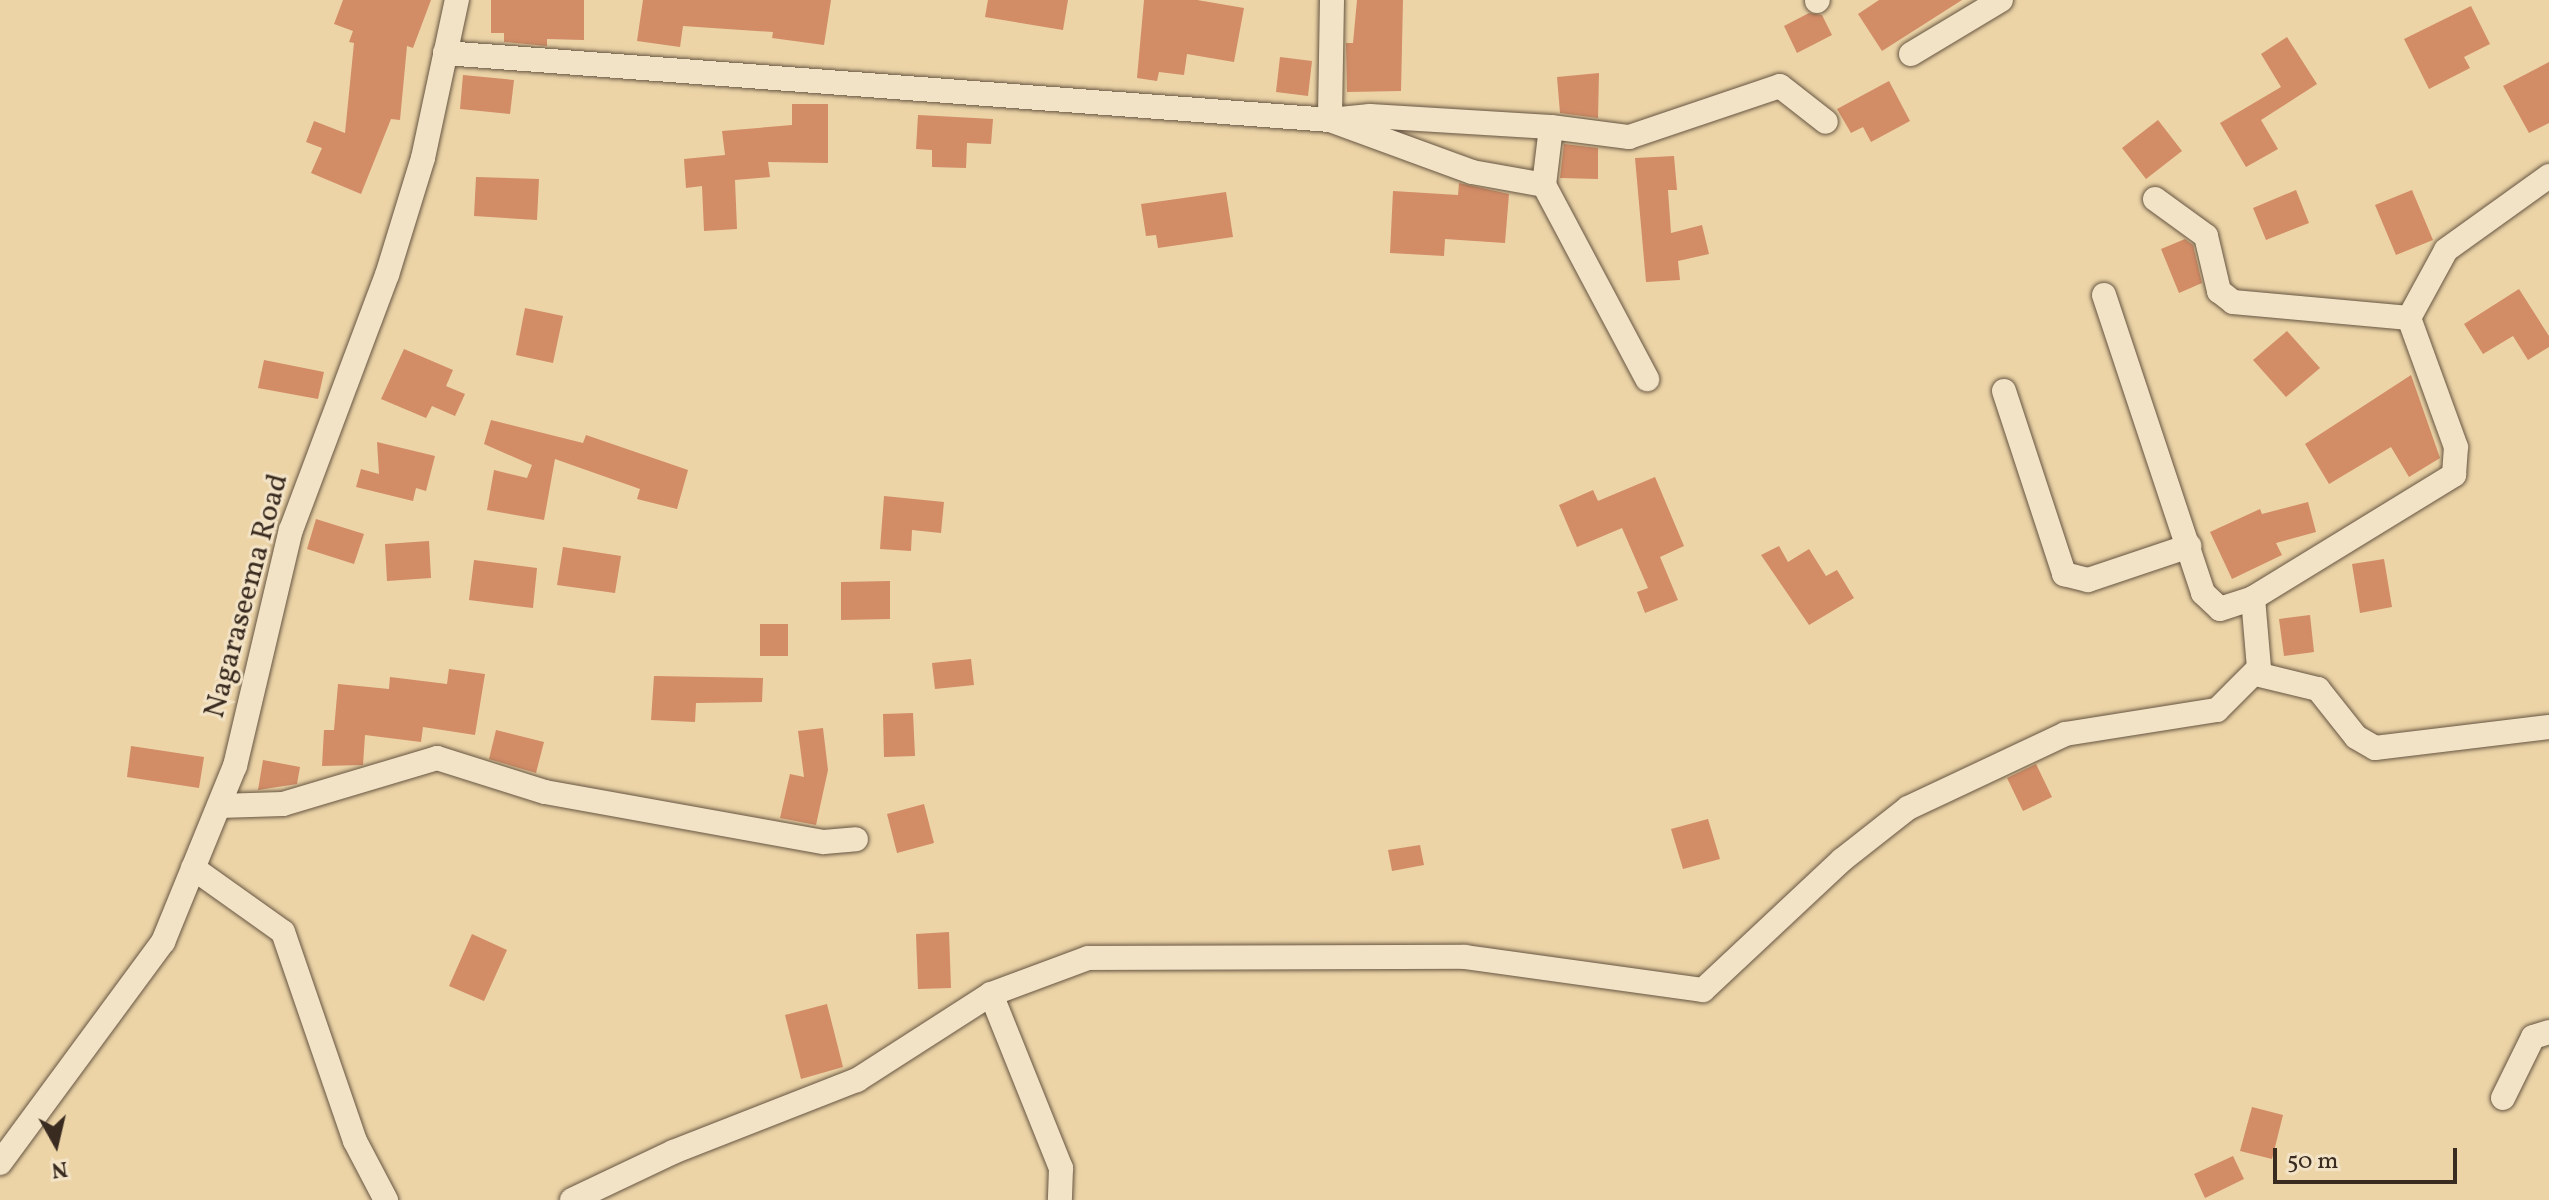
<!DOCTYPE html>
<style>
body{margin:0}
#map{position:relative;width:2549px;height:1200px;overflow:hidden;background:#ecd4a7;font-family:Vollkorn,serif}
div>[style]{position:absolute}
[style*='--x']{left:calc(var(--x)*1px);top:calc(var(--y)*1px);width:calc(var(--w)*1px);rotate:calc(var(--a)*1deg)}
.building>*{inset:0;background:#d28c66}
.roads{filter:drop-shadow(0 0 2px #665542) drop-shadow(0 0 2px #665542)}
.minor>*{height:24px;margin:-12px;padding:0 12px;transform-origin:12px;border-radius:12px;background:#f3e3c6}
span{translate:-50% -50%;white-space:nowrap;text-align:center;line-height:1.15;-webkit-text-stroke:6px #f3e3c6;paint-order:stroke}
.street-label{font-size:30px;color:#392b20}
.north{position:absolute;left:16px;top:1104px;width:80px;height:80px;-webkit-text-stroke:6px #f3e3c6;paint-order:stroke;rotate:172deg;font-size:22px;font-weight:700;line-height:32px;text-align:center;color:#392b20}
.north::after{content:'';display:block;margin:auto;width:28px;height:36px;background:#392b20;clip-path:polygon(50% 0,100% 100%,50% 72%,0 100%)}
.scale{position:absolute;left:2273px;top:1148px;width:184px;height:36px;box-sizing:border-box;border:4px solid #392b20;border-top:0;padding-left:10px;font-size:24px;line-height:28px;white-space:nowrap;color:#392b20;-webkit-text-stroke:6px #f3e3c6;paint-order:stroke}
</style>
<div id="map">
<div class="building">
<i style="clip-path:polygon(343px 0,431px 0,413px 48px,407px 46px,400px 120px,391px 119px,361px 194px,311px 173px,322px 148px,306px 142px,314px 121px,345px 133px,354px 43px,349px 42px,353px 31px,334px 24px)"></i>
<i style="clip-path:polygon(491px 0,584px 0,584px 40px,547px 39px,547px 46px,504px 42px,504px 33px,491px 33px)"></i>
<i style="clip-path:polygon(643px 0,831px 0,824px 45px,772px 38px,773px 32px,683px 26px,680px 47px,637px 41px)"></i>
<i style="clip-path:polygon(988px 0,1068px 0,1063px 30px,985px 17px)"></i>
<i style="clip-path:polygon(1144px 0,1197px 0,1244px 8px,1234px 62px,1187px 54px,1184px 75px,1159px 72px,1157px 81px,1137px 78px)"></i>
<i style="clip-path:polygon(1357px 0,1403px 0,1401px 91px,1347px 92px,1346px 43px,1353px 43px)"></i>
<i style="clip-path:polygon(1879px 0,1962px 0,1882px 51px,1858px 14px)"></i>
<i style="clip-path:polygon(2471px 6px,2490px 44px,2464px 57px,2470px 68px,2429px 89px,2404px 39px)"></i>
<i style="clip-path:polygon(1809px 13px,1822px 15px,1832px 35px,1797px 53px,1784px 26px)"></i>
<i style="clip-path:polygon(2287px 37px,2317px 84px,2261px 120px,2278px 149px,2246px 167px,2220px 123px,2281px 87px,2261px 54px)"></i>
<i style="clip-path:polygon(1280px 57px,1312px 61px,1308px 96px,1276px 92px)"></i>
<i style="clip-path:polygon(2549px 62px,2549px 123px,2529px 133px,2503px 86px)"></i>
<i style="clip-path:polygon(1599px 73px,1598px 118px,1560px 113px,1557px 77px)"></i>
<i style="clip-path:polygon(463px 75px,514px 80px,510px 114px,460px 109px)"></i>
<i style="clip-path:polygon(1889px 81px,1910px 121px,1871px 142px,1863px 127px,1851px 133px,1837px 109px)"></i>
<i style="clip-path:polygon(792px 104px,828px 104px,828px 163px,768px 162px,770px 177px,735px 180px,737px 229px,704px 231px,702px 186px,686px 188px,684px 159px,725px 155px,722px 131px,792px 125px)"></i>
<i style="clip-path:polygon(918px 115px,993px 119px,991px 144px,967px 143px,966px 168px,932px 167px,932px 150px,916px 149px)"></i>
<i style="clip-path:polygon(2158px 120px,2182px 151px,2146px 179px,2122px 148px)"></i>
<i style="clip-path:polygon(1564px 144px,1598px 148px,1598px 179px,1560px 178px)"></i>
<i style="clip-path:polygon(1674px 156px,1677px 190px,1668px 190px,1671px 233px,1702px 225px,1709px 254px,1678px 261px,1680px 280px,1646px 282px,1635px 158px)"></i>
<i style="clip-path:polygon(476px 177px,539px 179px,537px 220px,474px 216px)"></i>
<i style="clip-path:polygon(1459px 183px,1509px 194px,1505px 243px,1445px 239px,1444px 256px,1390px 253px,1393px 191px,1458px 195px)"></i>
<i style="clip-path:polygon(2296px 190px,2309px 223px,2266px 240px,2253px 208px)"></i>
<i style="clip-path:polygon(2412px 190px,2433px 240px,2396px 255px,2375px 205px)"></i>
<i style="clip-path:polygon(1226px 192px,1233px 237px,1158px 248px,1156px 235px,1146px 236px,1141px 204px)"></i>
<i style="clip-path:polygon(2185px 239px,2193px 245px,2202px 283px,2179px 293px,2161px 249px)"></i>
<i style="clip-path:polygon(2519px 289px,2549px 336px,2549px 347px,2528px 360px,2513px 336px,2483px 354px,2464px 324px)"></i>
<i style="clip-path:polygon(525px 308px,563px 316px,553px 363px,516px 355px)"></i>
<i style="clip-path:polygon(2287px 331px,2320px 368px,2286px 397px,2253px 360px)"></i>
<i style="clip-path:polygon(404px 349px,453px 370px,446px 386px,465px 394px,455px 416px,432px 406px,426px 418px,381px 399px)"></i>
<i style="clip-path:polygon(264px 360px,324px 372px,318px 399px,258px 388px)"></i>
<i style="clip-path:polygon(2411px 375px,2440px 458px,2409px 477px,2391px 447px,2329px 484px,2305px 444px)"></i>
<i style="clip-path:polygon(491px 420px,583px 443px,586px 435px,688px 470px,677px 509px,637px 499px,640px 489px,555px 459px,544px 520px,487px 510px,494px 470px,527px 478px,532px 465px,484px 444px)"></i>
<i style="clip-path:polygon(377px 442px,435px 456px,426px 491px,416px 488px,413px 501px,356px 487px,361px 469px,379px 474px)"></i>
<i style="clip-path:polygon(1655px 477px,1684px 546px,1660px 557px,1678px 600px,1645px 613px,1637px 592px,1648px 588px,1622px 528px,1577px 547px,1559px 505px,1593px 490px,1598px 501px)"></i>
<i style="clip-path:polygon(884px 496px,944px 502px,941px 533px,912px 530px,911px 551px,880px 549px)"></i>
<i style="clip-path:polygon(2308px 502px,2316px 532px,2276px 543px,2282px 555px,2232px 579px,2210px 532px,2260px 509px,2262px 514px)"></i>
<i style="clip-path:polygon(316px 519px,364px 534px,354px 564px,307px 549px)"></i>
<i style="clip-path:polygon(429px 541px,431px 578px,387px 581px,385px 544px)"></i>
<i style="clip-path:polygon(1779px 546px,1788px 562px,1809px 549px,1826px 576px,1837px 570px,1854px 598px,1809px 625px,1761px 555px)"></i>
<i style="clip-path:polygon(563px 547px,621px 556px,615px 593px,557px 585px)"></i>
<i style="clip-path:polygon(2384px 559px,2392px 607px,2360px 613px,2352px 564px)"></i>
<i style="clip-path:polygon(474px 560px,537px 568px,533px 608px,469px 600px)"></i>
<i style="clip-path:polygon(890px 581px,890px 619px,841px 620px,841px 582px)"></i>
<i style="clip-path:polygon(2310px 615px,2314px 652px,2284px 656px,2279px 619px)"></i>
<i style="clip-path:polygon(760px 624px,788px 624px,788px 656px,760px 656px)"></i>
<i style="clip-path:polygon(971px 659px,974px 685px,935px 689px,932px 663px)"></i>
<i style="clip-path:polygon(449px 669px,485px 674px,475px 735px,423px 727px,421px 742px,365px 735px,363px 765px,322px 766px,324px 730px,334px 730px,338px 684px,389px 689px,390px 677px,447px 684px)"></i>
<i style="clip-path:polygon(654px 676px,763px 678px,762px 702px,696px 703px,695px 722px,651px 720px)"></i>
<i style="clip-path:polygon(913px 713px,915px 756px,884px 757px,883px 714px)"></i>
<i style="clip-path:polygon(823px 728px,828px 770px,816px 825px,780px 818px,790px 774px,804px 777px,798px 731px)"></i>
<i style="clip-path:polygon(496px 730px,544px 742px,536px 773px,489px 759px)"></i>
<i style="clip-path:polygon(131px 746px,204px 757px,199px 788px,127px 777px)"></i>
<i style="clip-path:polygon(263px 760px,300px 767px,297px 784px,258px 790px)"></i>
<i style="clip-path:polygon(2036px 764px,2052px 797px,2023px 811px,2007px 778px)"></i>
<i style="clip-path:polygon(924px 804px,934px 843px,897px 853px,887px 814px)"></i>
<i style="clip-path:polygon(1708px 819px,1720px 859px,1683px 869px,1671px 829px)"></i>
<i style="clip-path:polygon(1420px 845px,1424px 865px,1392px 871px,1388px 850px)"></i>
<i style="clip-path:polygon(949px 932px,951px 988px,918px 989px,916px 934px)"></i>
<i style="clip-path:polygon(472px 934px,507px 950px,484px 1001px,449px 986px)"></i>
<i style="clip-path:polygon(827px 1004px,843px 1067px,801px 1079px,785px 1015px)"></i>
<i style="clip-path:polygon(2252px 1107px,2283px 1115px,2272px 1159px,2240px 1151px)"></i>
<i style="clip-path:polygon(2233px 1156px,2244px 1179px,2205px 1198px,2194px 1174px)"></i>
</div>
<div class="roads">
<div class="minor">
<i style="--x:1332;--y:0;--w:120;--a:91"></i>
<i style="--x:1330;--y:120;--w:40;--a:-5.7"></i>
<i style="--x:1370;--y:116;--w:181;--a:3.5"></i>
<i style="--x:1817;--y:1;--w:1;--a:-45"></i>
<i style="--x:445;--y:53;--w:888;--a:4.33"></i>
<i style="--x:1330;--y:120;--w:151;--a:20.1"></i>
<i style="--x:1472;--y:172;--w:73;--a:10.2"></i>
<i style="--x:1544;--y:185;--w:58;--a:-83.1"></i>
<i style="--x:1551;--y:127;--w:79;--a:7.3"></i>
<i style="--x:1629;--y:137;--w:159;--a:-18.7"></i>
<i style="--x:1780;--y:86;--w:58;--a:38"></i>
<i style="--x:1911;--y:54;--w:105;--a:-31"></i>
<i style="--x:1544;--y:185;--w:220;--a:62"></i>
<i style="--x:2155;--y:199;--w:63;--a:36"></i>
<i style="--x:2206;--y:236;--w:57;--a:76.7"></i>
<i style="--x:2219;--y:291;--w:18;--a:38"></i>
<i style="--x:2233;--y:302;--w:177;--a:5.2"></i>
<i style="--x:2409;--y:318;--w:77;--a:-61.4"></i>
<i style="--x:2446;--y:250;--w:127;--a:-35.7"></i>
<i style="--x:2104;--y:295;--w:314;--a:71.6"></i>
<i style="--x:2203;--y:593;--w:23;--a:43"></i>
<i style="--x:2220;--y:609;--w:35;--a:-18"></i>
<i style="--x:2253;--y:598;--w:236;--a:-31.5"></i>
<i style="--x:2454;--y:475;--w:28;--a:-86"></i>
<i style="--x:2456;--y:447;--w:137;--a:-110"></i>
<i style="--x:2004;--y:391;--w:193;--a:71.8"></i>
<i style="--x:2064;--y:574;--w:25;--a:14"></i>
<i style="--x:2088;--y:580;--w:107;--a:-18.6"></i>
<i style="--x:2256;--y:674;--w:64;--a:13.6"></i>
<i style="--x:2318;--y:689;--w:61;--a:51.6"></i>
<i style="--x:2356;--y:737;--w:22;--a:30"></i>
<i style="--x:2375;--y:748;--w:175;--a:-6.9"></i>
<i style="--x:219;--y:806;--w:64;--a:-1.8"></i>
<i style="--x:283;--y:804;--w:161;--a:-16.6"></i>
<i style="--x:437;--y:758;--w:113;--a:17.5"></i>
<i style="--x:545;--y:792;--w:283;--a:10.2"></i>
<i style="--x:824;--y:842;--w:32;--a:-5"></i>
<i style="--x:193;--y:868;--w:110;--a:35.4"></i>
<i style="--x:283;--y:932;--w:221;--a:71"></i>
<i style="--x:355;--y:1141;--w:67;--a:62.3"></i>
<i style="--x:991;--y:994;--w:188;--a:68.1"></i>
<i style="--x:1061;--y:1168;--w:32;--a:92"></i>
<i style="--x:2503;--y:1098;--w:68;--a:-63.8"></i>
<i style="--x:2533;--y:1037;--w:17;--a:-17"></i>
<i style="--x:0;--y:1163;--w:275;--a:-53.6"></i>
<i style="--x:163;--y:942;--w:190;--a:-67.8"></i>
<i style="--x:235;--y:766;--w:243;--a:-76.7"></i>
<i style="--x:291;--y:530;--w:272;--a:-69.4"></i>
<i style="--x:387;--y:275;--w:122;--a:-72.9"></i>
<i style="--x:423;--y:158;--w:162;--a:-77.9"></i>
<i style="--x:572;--y:1200;--w:112;--a:-25.4"></i>
<i style="--x:673;--y:1152;--w:198;--a:-21.4"></i>
<i style="--x:857;--y:1080;--w:159;--a:-32.7"></i>
<i style="--x:991;--y:994;--w:103;--a:-20.4"></i>
<i style="--x:1088;--y:958;--w:377;--a:-0.2"></i>
<i style="--x:1465;--y:957;--w:240;--a:7.9"></i>
<i style="--x:1703;--y:990;--w:190;--a:-43.1"></i>
<i style="--x:1842;--y:860;--w:84;--a:-38.2"></i>
<i style="--x:1908;--y:808;--w:174;--a:-25.2"></i>
<i style="--x:2065;--y:734;--w:154;--a:-9"></i>
<i style="--x:2217;--y:710;--w:59;--a:-45"></i>
<i style="--x:2259;--y:668;--w:70;--a:-94.9"></i>
</div>
</div>
<div class="street-label">
<span style="left:247px;top:596px;rotate:-75deg">Nagaraseema Road</span>
</div>
<div class="north">N</div>
<div class="scale">50 m</div>
</div>
